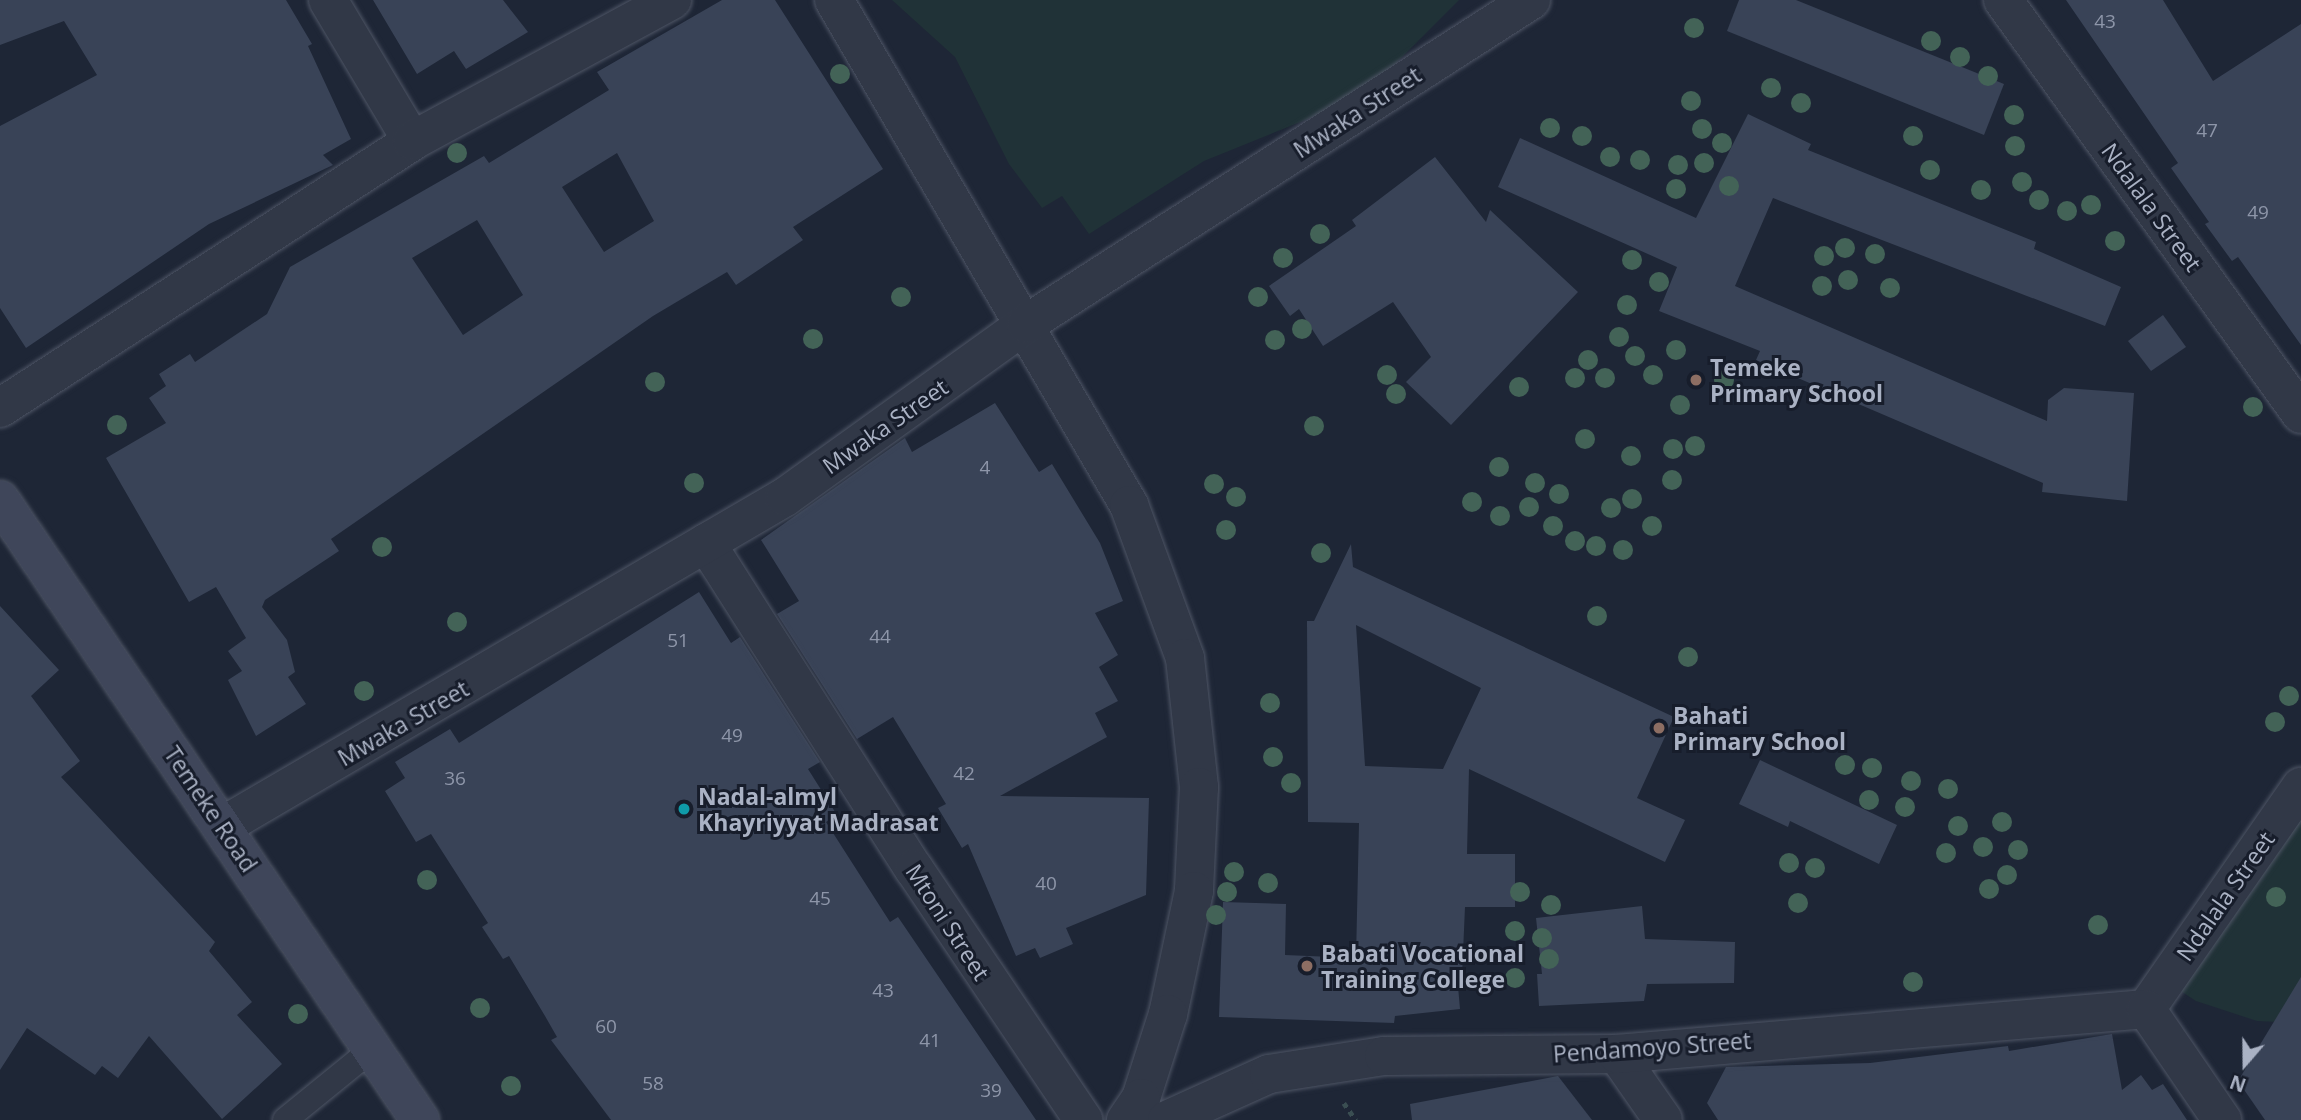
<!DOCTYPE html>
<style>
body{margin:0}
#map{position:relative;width:2301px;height:1120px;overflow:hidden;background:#1e2636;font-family:"Open Sans",sans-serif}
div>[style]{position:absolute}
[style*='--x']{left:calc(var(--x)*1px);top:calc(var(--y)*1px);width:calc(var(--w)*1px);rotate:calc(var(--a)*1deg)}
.green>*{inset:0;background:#203237}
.building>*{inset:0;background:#394357}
.path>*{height:4.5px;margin-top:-2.25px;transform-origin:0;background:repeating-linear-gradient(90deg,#3a4e52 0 5px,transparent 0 10px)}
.roads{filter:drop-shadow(0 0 2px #4e5565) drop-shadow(0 0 2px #4e5565)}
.lane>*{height:24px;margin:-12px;padding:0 12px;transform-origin:12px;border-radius:12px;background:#313847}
.street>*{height:38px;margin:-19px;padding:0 19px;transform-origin:19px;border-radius:19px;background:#313847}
.secondary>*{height:38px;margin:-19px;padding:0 19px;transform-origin:19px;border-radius:19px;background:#3f465a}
.trees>*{width:20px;height:20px;margin:-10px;border-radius:50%;background:#436357}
.dots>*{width:19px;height:19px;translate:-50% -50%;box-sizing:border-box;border:4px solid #171d2b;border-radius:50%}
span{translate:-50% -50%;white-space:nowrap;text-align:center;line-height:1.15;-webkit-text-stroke:6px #171d2b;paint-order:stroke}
.number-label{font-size:19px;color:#8e96a9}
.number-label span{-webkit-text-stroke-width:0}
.street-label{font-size:23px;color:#aab2c4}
.poi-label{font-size:23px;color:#aab2c4;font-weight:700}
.left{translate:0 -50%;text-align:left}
.north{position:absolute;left:2210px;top:1029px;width:70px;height:70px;-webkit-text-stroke:5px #171d2b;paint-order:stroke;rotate:200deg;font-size:19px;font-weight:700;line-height:28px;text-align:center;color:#aab2c4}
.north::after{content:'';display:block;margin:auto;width:24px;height:32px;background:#aab2c4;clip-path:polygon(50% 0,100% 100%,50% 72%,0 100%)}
</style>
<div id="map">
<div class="green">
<i style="clip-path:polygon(892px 0,1459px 0,1394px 65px,1325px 112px,1204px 161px,1089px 234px,1062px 196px,1042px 208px,1009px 164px,955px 57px)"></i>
<i style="clip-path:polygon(2301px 790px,2301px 1023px,2257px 1021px,2196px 1001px,2150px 971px,2242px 837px)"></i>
</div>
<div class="building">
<i style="clip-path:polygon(0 0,286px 0,312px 44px,308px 46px,351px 139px,323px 155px,333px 165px,209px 224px,26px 348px,0 308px,0 126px,97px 75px,64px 21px,0 45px)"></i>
<i style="clip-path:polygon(373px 0,503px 0,528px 32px,466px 69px,454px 51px,417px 74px)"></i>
<i style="clip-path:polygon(evenodd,722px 0,775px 0,883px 169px,793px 227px,803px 240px,736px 285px,727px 272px,653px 316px,331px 539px,339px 551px,265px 600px,262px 607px,287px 640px,295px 672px,288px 677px,306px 704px,256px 736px,228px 680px,242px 671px,228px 651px,246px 638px,216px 587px,189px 602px,106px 458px,166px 423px,149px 398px,166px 386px,159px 374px,190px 354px,195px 362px,267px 314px,290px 267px,484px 156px,489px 163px,609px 90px,597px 72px,722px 0,617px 153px,654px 221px,604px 252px,562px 187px,617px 153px,722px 0,477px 220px,523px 295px,463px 335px,412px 258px,477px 220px)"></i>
<i style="clip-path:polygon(1739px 0,1796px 0,2004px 84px,1984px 135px,1727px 31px)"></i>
<i style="clip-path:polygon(2066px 0,2163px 0,2213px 81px,2301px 24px,2301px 345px,2238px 257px,2232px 261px,2205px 224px,2209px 222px,2171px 168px,2178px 163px)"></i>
<i style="clip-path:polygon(1748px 114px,1811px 144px,1808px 150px,2036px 242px,2034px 249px,2121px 287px,2105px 326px,1773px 198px,1735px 286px,2047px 421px,2048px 400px,2064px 388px,2134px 393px,2127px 501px,2042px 492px,2043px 483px,1756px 360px,1760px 351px,1659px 311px,1677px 267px,1498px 187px,1520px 138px,1696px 218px)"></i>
<i style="clip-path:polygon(1435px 157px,1486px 222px,1490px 210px,1578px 292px,1451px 425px,1406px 382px,1431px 357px,1393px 302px,1323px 346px,1299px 309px,1290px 316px,1269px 286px,1356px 226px,1352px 220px)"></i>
<i style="clip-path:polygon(2163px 315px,2186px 347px,2151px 371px,2128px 341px)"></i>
<i style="clip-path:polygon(995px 403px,1039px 472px,1052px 464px,1100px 543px,1123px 601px,1095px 613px,1118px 655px,1099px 667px,1118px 701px,1095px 713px,1107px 737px,1000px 796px,1149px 798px,1146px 895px,1066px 928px,1073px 944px,1040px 958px,1035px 948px,1016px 956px,968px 844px,962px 848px,938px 808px,946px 804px,893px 717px,857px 739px,777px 614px,799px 601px,761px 540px,905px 438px,912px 452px)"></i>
<i style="clip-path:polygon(evenodd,1351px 544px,1353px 567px,1674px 717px,1637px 798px,1685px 820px,1665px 862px,1469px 769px,1467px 854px,1515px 854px,1515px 907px,1465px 907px,1462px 976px,1457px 975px,1460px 1009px,1395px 1016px,1394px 1023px,1219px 1017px,1223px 902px,1286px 904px,1285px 955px,1356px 958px,1359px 823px,1308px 822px,1307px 621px,1314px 621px,1351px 544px,1356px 625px,1481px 688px,1443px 769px,1365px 766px,1356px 625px)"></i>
<i style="clip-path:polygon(699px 592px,731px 643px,740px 637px,820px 762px,808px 769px,837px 815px,826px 822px,890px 922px,898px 917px,1036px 1120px,611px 1120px,551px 1040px,557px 1037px,545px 1016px,509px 956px,503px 959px,482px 927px,488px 923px,431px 834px,416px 842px,385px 791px,405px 778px,395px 762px,450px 729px,459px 743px)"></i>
<i style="clip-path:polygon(0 606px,59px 670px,31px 696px,80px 761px,61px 777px,215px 942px,209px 951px,252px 1002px,237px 1015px,282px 1064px,222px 1119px,149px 1036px,118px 1078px,102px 1066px,95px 1075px,27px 1028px,0 1070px)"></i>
<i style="clip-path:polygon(1760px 760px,1897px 825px,1879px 864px,1790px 821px,1788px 827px,1739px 804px)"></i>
<i style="clip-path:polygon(1642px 906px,1645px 939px,1735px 942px,1734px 983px,1647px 984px,1644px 1001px,1539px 1006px,1537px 974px,1542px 974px,1536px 918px)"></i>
<i style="clip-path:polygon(2301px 977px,2301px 1120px,2265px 1120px,2238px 1081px)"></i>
<i style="clip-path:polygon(2112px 1034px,2122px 1090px,2141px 1075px,2152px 1090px,2163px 1084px,2187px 1120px,1718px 1120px,1707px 1103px,1726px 1067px,1870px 1063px,2008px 1046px,2009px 1051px)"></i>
<i style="clip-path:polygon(1558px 1076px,1592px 1120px,1412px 1120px,1410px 1104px)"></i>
</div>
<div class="path">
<i style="--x:1344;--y:1103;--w:21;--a:55"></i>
</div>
<div class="roads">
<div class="lane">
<i style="--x:285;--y:1120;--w:111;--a:-39.1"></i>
</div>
<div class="street">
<i style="--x:328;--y:0;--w:164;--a:59.2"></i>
<i style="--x:834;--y:0;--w:585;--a:59.71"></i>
<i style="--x:1129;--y:505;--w:163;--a:69.9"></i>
<i style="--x:1185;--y:658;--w:130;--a:83.8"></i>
<i style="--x:1199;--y:787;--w:104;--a:92.8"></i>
<i style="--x:1194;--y:891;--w:126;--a:101.9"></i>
<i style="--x:1168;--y:1014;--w:88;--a:107.8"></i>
<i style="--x:1141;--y:1098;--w:27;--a:124"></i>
<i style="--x:2003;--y:0;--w:510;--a:54.25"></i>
<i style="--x:0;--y:408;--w:491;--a:-32.9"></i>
<i style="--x:412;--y:141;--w:296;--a:-28.5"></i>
<i style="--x:706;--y:543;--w:387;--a:57.5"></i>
<i style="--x:914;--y:869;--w:303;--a:56"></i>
<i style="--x:223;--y:826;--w:651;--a:-30.35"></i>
<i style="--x:785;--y:497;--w:297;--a:-35.7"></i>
<i style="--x:1026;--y:324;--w:600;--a:-32.68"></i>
<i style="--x:2146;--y:1009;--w:271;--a:-55.1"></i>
<i style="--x:1617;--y:1054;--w:80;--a:55.1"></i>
<i style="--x:1167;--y:1120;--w:112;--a:-24.3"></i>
<i style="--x:1269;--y:1074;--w:116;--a:-8.9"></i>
<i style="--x:1384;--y:1056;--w:233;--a:-0.5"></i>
<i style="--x:1617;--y:1054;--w:531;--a:-4.86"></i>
<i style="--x:2146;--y:1009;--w:135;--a:55.6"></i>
</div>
<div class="secondary">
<i style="--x:0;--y:500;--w:749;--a:55.89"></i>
</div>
</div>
<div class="trees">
<i style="left:1694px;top:28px"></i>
<i style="left:1931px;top:41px"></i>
<i style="left:1960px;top:57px"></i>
<i style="left:840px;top:74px"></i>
<i style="left:1988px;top:76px"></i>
<i style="left:1771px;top:88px"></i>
<i style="left:1691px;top:101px"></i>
<i style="left:1801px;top:103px"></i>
<i style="left:2014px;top:115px"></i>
<i style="left:1550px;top:128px"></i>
<i style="left:1702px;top:129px"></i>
<i style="left:1582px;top:136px"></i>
<i style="left:1913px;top:136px"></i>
<i style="left:1722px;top:143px"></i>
<i style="left:2015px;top:146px"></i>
<i style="left:457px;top:153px"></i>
<i style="left:1610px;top:157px"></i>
<i style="left:1640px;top:160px"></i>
<i style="left:1704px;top:163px"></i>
<i style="left:1678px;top:165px"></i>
<i style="left:1930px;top:170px"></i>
<i style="left:2022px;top:182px"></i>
<i style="left:1729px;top:186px"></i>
<i style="left:1676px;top:189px"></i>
<i style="left:1981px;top:190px"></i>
<i style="left:2039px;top:200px"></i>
<i style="left:2091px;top:205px"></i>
<i style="left:2067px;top:211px"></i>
<i style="left:1320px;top:234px"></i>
<i style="left:2115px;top:241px"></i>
<i style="left:1845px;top:248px"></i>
<i style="left:1875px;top:254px"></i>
<i style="left:1824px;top:256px"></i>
<i style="left:1283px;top:258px"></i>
<i style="left:1632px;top:260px"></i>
<i style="left:1848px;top:280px"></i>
<i style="left:1659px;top:282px"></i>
<i style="left:1822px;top:286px"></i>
<i style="left:1890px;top:288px"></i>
<i style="left:901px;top:297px"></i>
<i style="left:1258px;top:297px"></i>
<i style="left:1627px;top:305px"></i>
<i style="left:1302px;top:329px"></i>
<i style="left:1619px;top:337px"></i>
<i style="left:813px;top:339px"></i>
<i style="left:1275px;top:340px"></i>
<i style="left:1676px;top:350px"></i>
<i style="left:1635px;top:356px"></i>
<i style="left:1588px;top:360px"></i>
<i style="left:1387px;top:375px"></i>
<i style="left:1653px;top:375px"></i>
<i style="left:1575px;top:378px"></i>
<i style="left:1605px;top:378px"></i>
<i style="left:1724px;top:380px"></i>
<i style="left:655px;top:382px"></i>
<i style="left:1519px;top:387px"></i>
<i style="left:1396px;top:394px"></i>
<i style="left:1680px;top:405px"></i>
<i style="left:2253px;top:407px"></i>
<i style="left:117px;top:425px"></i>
<i style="left:1314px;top:426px"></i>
<i style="left:1585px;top:439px"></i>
<i style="left:1695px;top:446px"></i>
<i style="left:1673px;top:449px"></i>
<i style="left:1631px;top:456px"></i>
<i style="left:1499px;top:467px"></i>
<i style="left:1672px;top:480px"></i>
<i style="left:694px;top:483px"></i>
<i style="left:1535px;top:483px"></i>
<i style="left:1214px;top:484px"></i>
<i style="left:1559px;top:494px"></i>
<i style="left:1236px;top:497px"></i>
<i style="left:1632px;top:499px"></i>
<i style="left:1472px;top:502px"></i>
<i style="left:1529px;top:507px"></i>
<i style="left:1611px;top:508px"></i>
<i style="left:1500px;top:516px"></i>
<i style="left:1553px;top:526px"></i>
<i style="left:1652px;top:526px"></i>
<i style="left:1226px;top:530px"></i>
<i style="left:1575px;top:541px"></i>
<i style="left:1596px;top:546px"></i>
<i style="left:382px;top:547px"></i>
<i style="left:1623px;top:550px"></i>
<i style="left:1321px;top:553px"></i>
<i style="left:1597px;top:616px"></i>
<i style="left:457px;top:622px"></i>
<i style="left:1688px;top:657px"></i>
<i style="left:364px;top:691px"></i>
<i style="left:2289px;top:696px"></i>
<i style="left:1270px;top:703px"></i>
<i style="left:2275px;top:722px"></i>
<i style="left:1273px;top:757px"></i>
<i style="left:1845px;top:765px"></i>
<i style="left:1872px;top:768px"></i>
<i style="left:1911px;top:781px"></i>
<i style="left:1291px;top:783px"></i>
<i style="left:1948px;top:789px"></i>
<i style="left:1869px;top:800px"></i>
<i style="left:1905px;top:807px"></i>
<i style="left:2002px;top:822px"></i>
<i style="left:1958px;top:826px"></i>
<i style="left:1983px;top:847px"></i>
<i style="left:2018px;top:850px"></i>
<i style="left:1946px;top:853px"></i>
<i style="left:1789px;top:863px"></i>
<i style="left:1815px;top:868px"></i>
<i style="left:1234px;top:872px"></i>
<i style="left:2007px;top:875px"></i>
<i style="left:427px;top:880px"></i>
<i style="left:1268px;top:883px"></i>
<i style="left:1989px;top:889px"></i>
<i style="left:1227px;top:892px"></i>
<i style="left:1520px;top:892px"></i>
<i style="left:2276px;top:897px"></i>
<i style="left:1798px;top:903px"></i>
<i style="left:1551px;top:905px"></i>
<i style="left:1216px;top:915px"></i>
<i style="left:2098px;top:925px"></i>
<i style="left:1515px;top:931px"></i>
<i style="left:1542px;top:938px"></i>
<i style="left:1549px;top:959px"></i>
<i style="left:1515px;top:978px"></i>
<i style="left:1913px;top:982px"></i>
<i style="left:480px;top:1008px"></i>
<i style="left:298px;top:1014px"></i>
<i style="left:511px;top:1086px"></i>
</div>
<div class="dots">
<i style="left:1696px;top:380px;background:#8d6e63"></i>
<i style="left:1659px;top:728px;background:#8d6e63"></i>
<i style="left:684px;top:809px;background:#0f9aa8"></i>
<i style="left:1307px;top:966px;background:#8d6e63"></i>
</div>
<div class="number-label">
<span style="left:2105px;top:22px">43</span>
<span style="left:2207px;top:131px">47</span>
<span style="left:2258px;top:213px">49</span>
<span style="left:985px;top:468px">4</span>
<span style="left:880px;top:637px">44</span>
<span style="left:678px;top:641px">51</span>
<span style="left:732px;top:736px">49</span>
<span style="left:964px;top:774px">42</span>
<span style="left:455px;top:779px">36</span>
<span style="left:1046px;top:884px">40</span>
<span style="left:820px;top:899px">45</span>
<span style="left:883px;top:991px">43</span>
<span style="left:606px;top:1027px">60</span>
<span style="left:930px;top:1041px">41</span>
<span style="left:653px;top:1084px">58</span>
<span style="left:991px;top:1091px">39</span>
</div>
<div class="street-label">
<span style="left:1357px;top:112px;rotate:-33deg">Mwaka Street</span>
<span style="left:2152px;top:207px;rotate:54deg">Ndalala Street</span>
<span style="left:885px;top:426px;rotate:-35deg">Mwaka Street</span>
<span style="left:403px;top:723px;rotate:-30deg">Mwaka Street</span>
<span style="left:211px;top:809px;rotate:56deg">Temeke Road</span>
<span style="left:2225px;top:896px;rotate:-55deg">Ndalala Street</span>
<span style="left:948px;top:922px;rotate:57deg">Mtoni Street</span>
<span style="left:1652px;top:1047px;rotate:-4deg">Pendamoyo Street</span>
</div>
<div class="poi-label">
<span class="left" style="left:1710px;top:380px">Temeke<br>Primary School</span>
<span class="left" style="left:1673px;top:728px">Bahati<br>Primary School</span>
<span class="left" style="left:698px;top:809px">Nadal-almyl<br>Khayriyyat Madrasat</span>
<span class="left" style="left:1321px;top:966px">Babati Vocational<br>Training College</span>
</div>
<div class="north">N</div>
</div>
